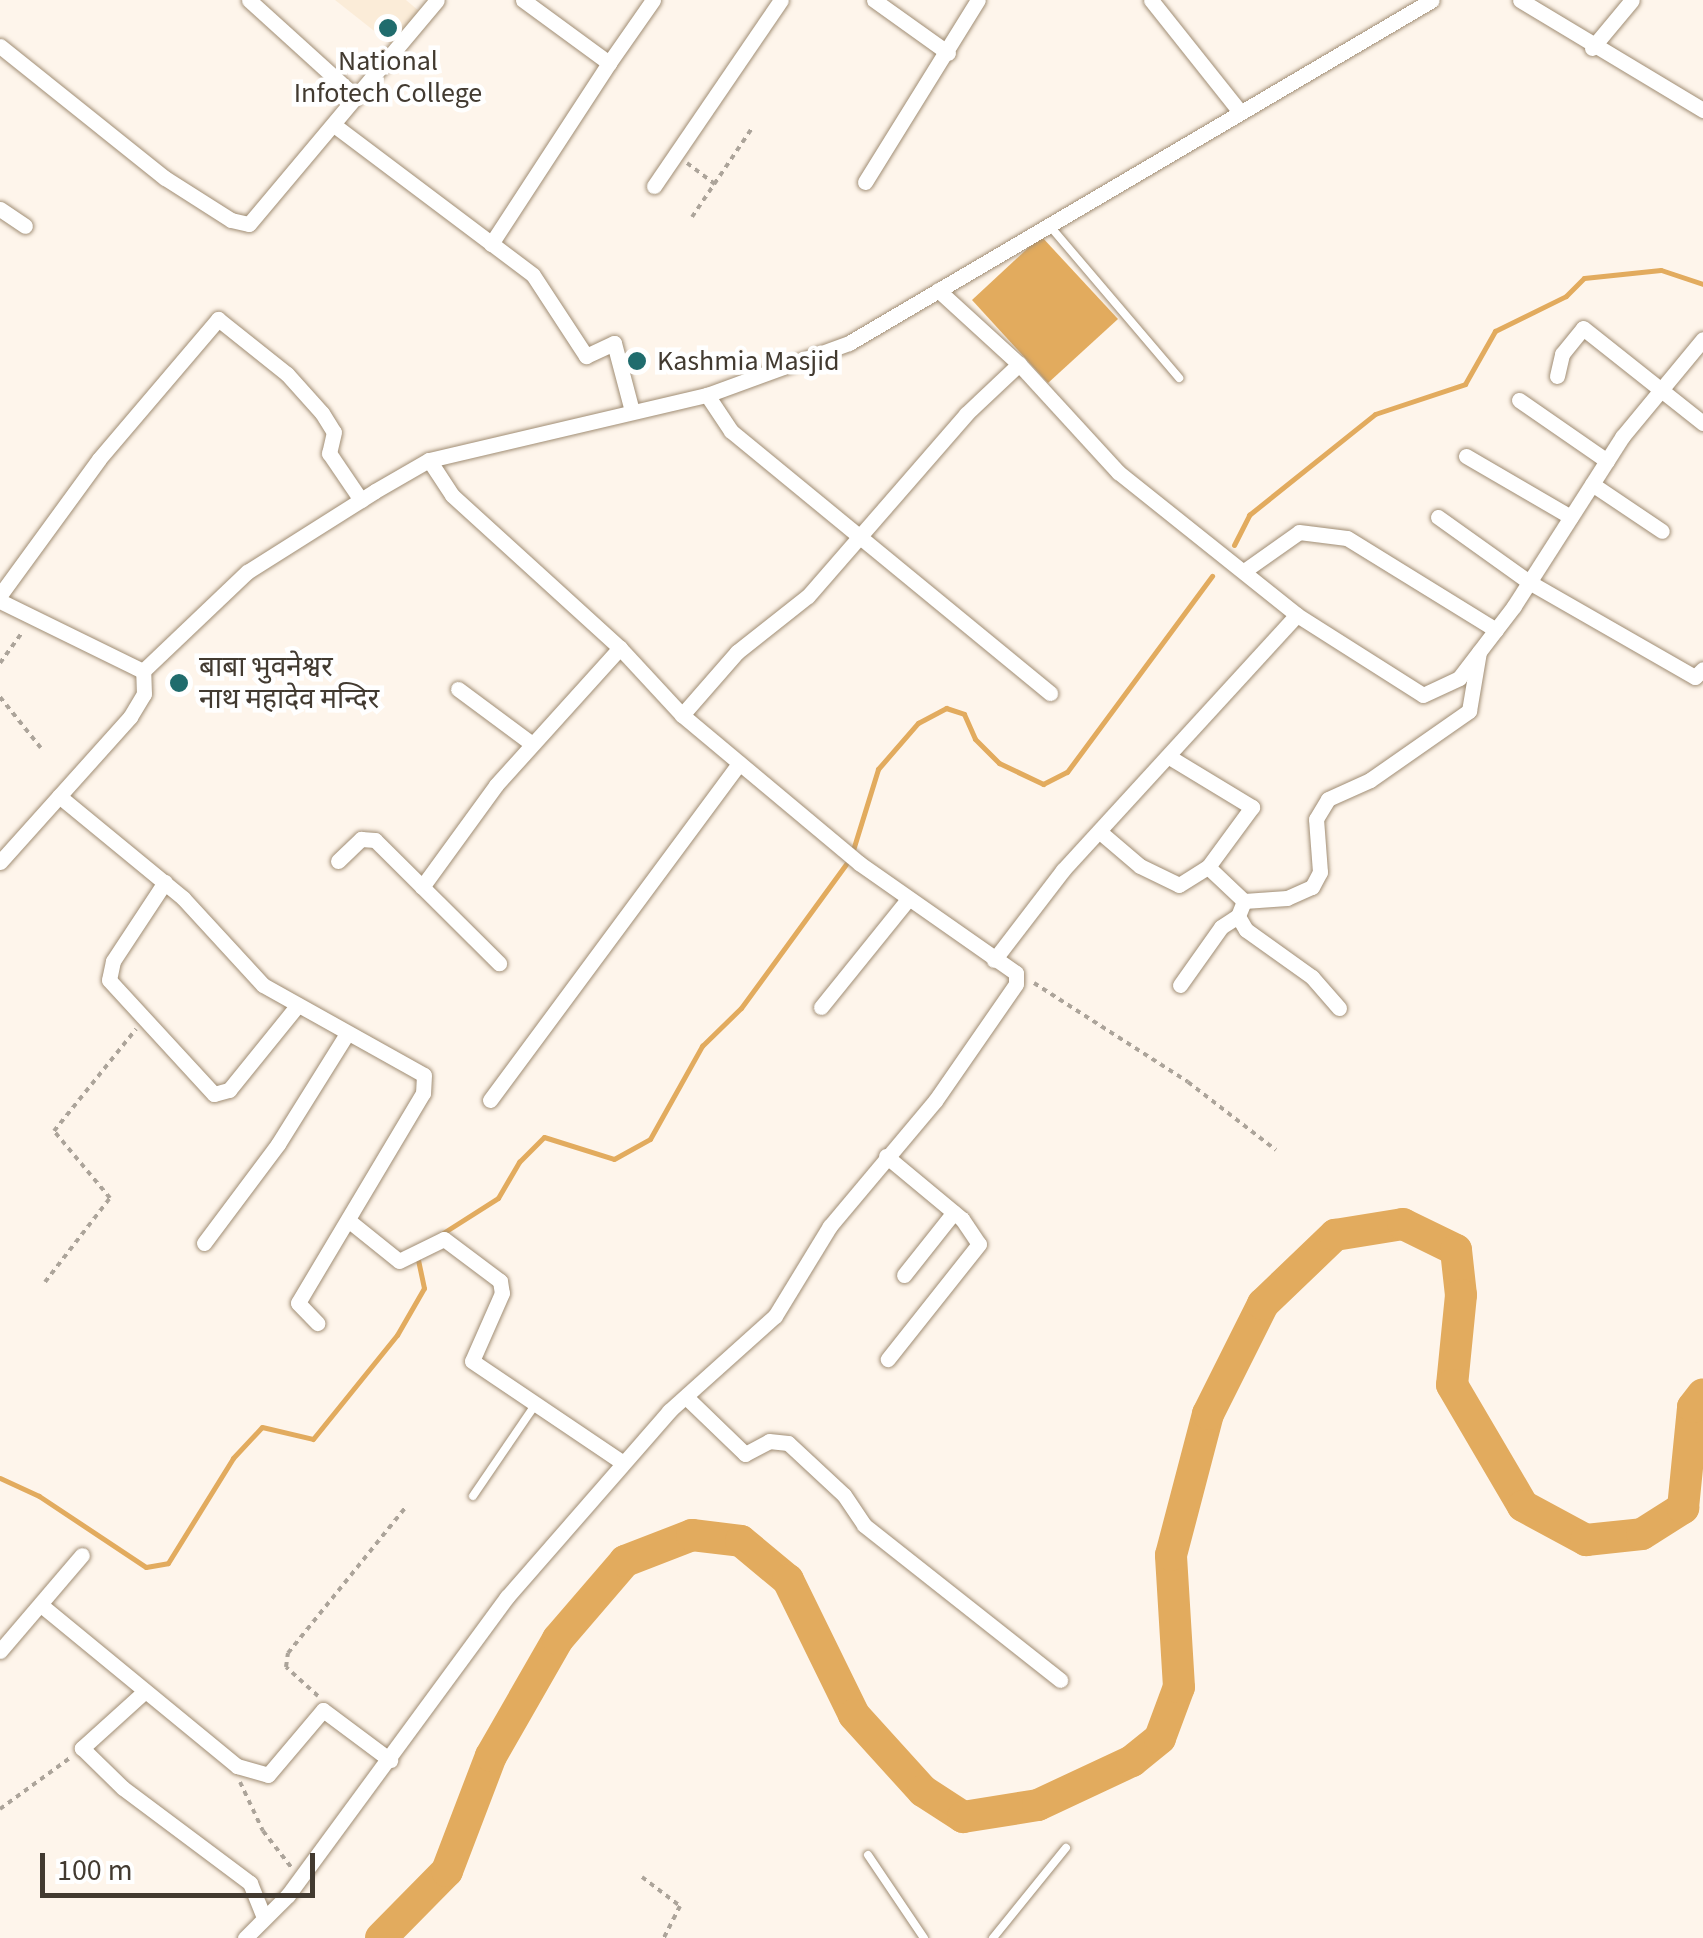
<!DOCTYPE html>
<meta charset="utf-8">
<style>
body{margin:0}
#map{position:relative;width:1703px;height:1938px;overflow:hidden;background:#fef5eb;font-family:"Source Sans 3","Noto Sans Devanagari",sans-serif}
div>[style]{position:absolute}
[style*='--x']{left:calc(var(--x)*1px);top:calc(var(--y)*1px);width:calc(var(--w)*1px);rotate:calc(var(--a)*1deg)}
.built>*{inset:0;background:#fbecd8}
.water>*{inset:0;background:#e2ab5e}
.stream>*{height:5px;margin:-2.5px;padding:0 2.5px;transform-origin:2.5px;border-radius:2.5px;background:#e2ab5e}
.river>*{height:32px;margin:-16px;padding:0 16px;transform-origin:16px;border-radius:16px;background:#e2ab5e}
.path>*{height:4px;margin-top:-2px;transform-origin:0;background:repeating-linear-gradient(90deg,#aca49a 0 5px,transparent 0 10px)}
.roads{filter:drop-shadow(0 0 2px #a08d74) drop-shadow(0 0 2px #a08d74)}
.lane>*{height:8px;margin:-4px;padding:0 4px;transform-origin:4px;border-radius:4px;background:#fff}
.street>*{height:15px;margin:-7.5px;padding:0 7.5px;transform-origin:7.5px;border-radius:7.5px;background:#fff}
.dots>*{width:28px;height:28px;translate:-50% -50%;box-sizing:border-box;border:5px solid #fff;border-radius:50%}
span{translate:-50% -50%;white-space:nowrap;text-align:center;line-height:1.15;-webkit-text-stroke:9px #fff;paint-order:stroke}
.poi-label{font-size:28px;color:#423a30}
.left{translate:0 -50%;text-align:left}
.scale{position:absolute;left:40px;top:1853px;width:275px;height:45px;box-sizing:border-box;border:5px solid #423a30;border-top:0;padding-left:12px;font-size:30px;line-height:35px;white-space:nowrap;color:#423a30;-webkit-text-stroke:8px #fff;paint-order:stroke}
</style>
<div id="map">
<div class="built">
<i style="clip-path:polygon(335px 0,406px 0,419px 11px,392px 45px)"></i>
</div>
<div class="water">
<i style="clip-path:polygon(1041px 236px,1118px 319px,1048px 383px,972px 300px)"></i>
</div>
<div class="stream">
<i style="--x:1234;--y:545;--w:34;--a:-63"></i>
<i style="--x:1249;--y:515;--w:161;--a:-38.7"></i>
<i style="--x:1375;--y:414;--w:95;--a:-18.4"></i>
<i style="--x:1465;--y:384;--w:61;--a:-60.5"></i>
<i style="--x:1495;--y:331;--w:79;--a:-26.2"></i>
<i style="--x:1566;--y:296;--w:25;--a:-45"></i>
<i style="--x:1584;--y:278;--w:77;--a:-5.9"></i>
<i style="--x:1661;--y:270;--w:44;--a:18.4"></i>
<i style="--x:853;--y:850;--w:85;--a:-72.8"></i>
<i style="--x:878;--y:769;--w:61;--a:-49"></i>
<i style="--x:918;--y:723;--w:32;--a:-28"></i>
<i style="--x:946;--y:708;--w:19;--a:18"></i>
<i style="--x:964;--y:714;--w:27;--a:66"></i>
<i style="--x:975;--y:739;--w:34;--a:45"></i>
<i style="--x:999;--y:763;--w:49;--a:25.5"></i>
<i style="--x:1043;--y:784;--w:27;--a:-27"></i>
<i style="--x:1067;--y:772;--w:244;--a:-53.5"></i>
<i style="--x:443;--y:1233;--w:65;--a:-32.5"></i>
<i style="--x:498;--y:1198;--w:42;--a:-59.7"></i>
<i style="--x:519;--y:1162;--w:35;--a:-45"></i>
<i style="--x:544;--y:1137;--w:73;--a:17.4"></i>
<i style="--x:614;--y:1159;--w:41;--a:-29.1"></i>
<i style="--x:650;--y:1139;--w:107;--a:-60.8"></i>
<i style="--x:702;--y:1046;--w:54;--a:-44.3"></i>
<i style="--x:741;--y:1008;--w:178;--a:-53.9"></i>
<i style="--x:0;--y:1478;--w:43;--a:24.8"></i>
<i style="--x:39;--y:1496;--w:128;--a:33.6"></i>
<i style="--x:146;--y:1567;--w:22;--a:-10"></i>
<i style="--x:168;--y:1563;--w:123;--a:-58.2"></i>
<i style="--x:233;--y:1458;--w:42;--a:-46.9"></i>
<i style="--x:262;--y:1427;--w:52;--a:13.2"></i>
<i style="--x:313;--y:1439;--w:134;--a:-51.1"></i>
<i style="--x:397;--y:1335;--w:54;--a:-60.1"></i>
<i style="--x:424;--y:1288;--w:33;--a:-102"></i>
</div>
<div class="river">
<i style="--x:381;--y:1938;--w:94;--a:-45.4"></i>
<i style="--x:447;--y:1871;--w:123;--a:-69.1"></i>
<i style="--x:491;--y:1756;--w:135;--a:-60.2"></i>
<i style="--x:558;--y:1639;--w:103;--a:-49.3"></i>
<i style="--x:625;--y:1561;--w:72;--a:-21.2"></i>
<i style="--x:692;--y:1535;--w:49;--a:7"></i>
<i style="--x:741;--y:1541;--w:61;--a:39.7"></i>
<i style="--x:788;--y:1580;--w:150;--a:63.9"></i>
<i style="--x:854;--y:1715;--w:103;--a:47.8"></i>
<i style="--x:923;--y:1791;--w:48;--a:33"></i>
<i style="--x:963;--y:1817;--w:76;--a:-9.1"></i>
<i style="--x:1038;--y:1805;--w:104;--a:-25.1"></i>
<i style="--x:1132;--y:1761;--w:36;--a:-39"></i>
<i style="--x:1160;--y:1738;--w:54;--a:-69.6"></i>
<i style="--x:1179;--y:1687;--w:132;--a:-93.5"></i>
<i style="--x:1171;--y:1555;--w:146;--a:-75.3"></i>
<i style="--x:1208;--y:1414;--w:123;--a:-63.4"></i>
<i style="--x:1263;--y:1304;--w:100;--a:-43.8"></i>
<i style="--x:1335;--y:1235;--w:69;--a:-9.2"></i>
<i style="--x:1403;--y:1224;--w:59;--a:26.1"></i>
<i style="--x:1456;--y:1250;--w:45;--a:83.7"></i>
<i style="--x:1461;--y:1295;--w:90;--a:95.7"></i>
<i style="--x:1452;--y:1385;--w:140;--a:59.6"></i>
<i style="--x:1523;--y:1506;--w:72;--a:28.4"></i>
<i style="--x:1586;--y:1540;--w:56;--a:-6.1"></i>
<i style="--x:1642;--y:1534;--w:49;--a:-32.4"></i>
<i style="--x:1683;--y:1508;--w:101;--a:-84.3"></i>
<i style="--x:1693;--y:1407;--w:16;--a:-52"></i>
</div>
<div class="path">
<i style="--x:687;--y:163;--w:35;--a:37"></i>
<i style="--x:692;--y:217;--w:107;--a:-56"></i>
<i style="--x:0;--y:663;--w:39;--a:-54"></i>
<i style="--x:0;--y:697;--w:65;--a:51.2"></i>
<i style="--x:1034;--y:983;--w:183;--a:32.7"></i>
<i style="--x:1188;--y:1082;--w:111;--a:37.7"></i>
<i style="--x:45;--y:1282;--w:106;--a:-52.3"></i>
<i style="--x:110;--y:1198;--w:87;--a:-129.9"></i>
<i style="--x:54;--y:1131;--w:131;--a:-51.2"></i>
<i style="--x:318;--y:1696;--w:43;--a:-137.8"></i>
<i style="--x:286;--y:1667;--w:14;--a:-82"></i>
<i style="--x:288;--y:1653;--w:188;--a:-51.1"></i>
<i style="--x:240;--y:1782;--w:54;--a:64.9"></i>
<i style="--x:263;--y:1831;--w:46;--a:52.1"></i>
<i style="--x:0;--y:1809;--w:88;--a:-36.2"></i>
<i style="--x:642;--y:1877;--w:48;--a:37.3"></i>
<i style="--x:680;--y:1906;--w:36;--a:117"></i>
</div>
<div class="roads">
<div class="lane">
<i style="--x:1049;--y:225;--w:201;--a:49.6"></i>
<i style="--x:473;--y:1496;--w:107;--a:-55.7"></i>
<i style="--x:868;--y:1855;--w:100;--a:56"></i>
<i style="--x:993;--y:1938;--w:116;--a:-51"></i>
</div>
<div class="street">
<i style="--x:249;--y:0;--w:143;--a:42.2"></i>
<i style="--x:523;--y:0;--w:107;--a:36.2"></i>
<i style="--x:609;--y:63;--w:77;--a:-55.1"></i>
<i style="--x:874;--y:0;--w:91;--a:35.6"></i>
<i style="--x:1151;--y:0;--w:143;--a:51.5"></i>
<i style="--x:1520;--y:0;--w:214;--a:31"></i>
<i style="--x:0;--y:46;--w:211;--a:38.7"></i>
<i style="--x:165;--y:178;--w:78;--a:32.5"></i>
<i style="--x:231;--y:220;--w:18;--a:13"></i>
<i style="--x:249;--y:224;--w:292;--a:-50"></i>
<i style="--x:1592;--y:48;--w:62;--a:-50.2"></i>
<i style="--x:334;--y:125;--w:249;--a:37"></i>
<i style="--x:533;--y:275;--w:97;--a:56.8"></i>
<i style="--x:586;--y:356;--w:31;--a:-25"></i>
<i style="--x:614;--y:343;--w:70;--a:75.2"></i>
<i style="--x:865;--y:182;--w:214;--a:-58.2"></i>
<i style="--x:654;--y:186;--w:225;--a:-55.7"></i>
<i style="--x:0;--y:209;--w:30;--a:34"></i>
<i style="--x:491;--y:244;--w:216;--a:-56.9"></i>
<i style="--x:938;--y:290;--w:110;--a:42.4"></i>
<i style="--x:1019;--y:364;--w:147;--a:47.5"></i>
<i style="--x:1118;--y:472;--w:229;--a:38.6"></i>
<i style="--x:1297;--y:615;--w:149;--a:32.4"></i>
<i style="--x:1423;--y:695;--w:40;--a:-25"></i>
<i style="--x:1459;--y:678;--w:91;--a:-52.6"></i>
<i style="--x:1514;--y:606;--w:201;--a:-57.4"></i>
<i style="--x:1622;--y:437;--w:127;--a:-50.4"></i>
<i style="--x:1557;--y:376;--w:23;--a:-77"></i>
<i style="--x:1562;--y:354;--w:33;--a:-51"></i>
<i style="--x:1583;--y:328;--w:153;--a:38.4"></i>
<i style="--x:707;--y:395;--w:43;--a:56.3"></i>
<i style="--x:731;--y:431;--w:413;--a:39.4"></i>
<i style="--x:1519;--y:400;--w:107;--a:34.7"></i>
<i style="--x:1466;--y:456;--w:121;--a:30.2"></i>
<i style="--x:1592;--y:484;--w:84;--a:33.9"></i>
<i style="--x:1438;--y:517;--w:112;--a:35.5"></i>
<i style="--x:1529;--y:582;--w:191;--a:29.8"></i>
<i style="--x:1695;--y:677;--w:11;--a:-45"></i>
<i style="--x:1244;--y:571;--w:67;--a:-35.3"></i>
<i style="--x:1299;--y:532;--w:48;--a:7.1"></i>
<i style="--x:1347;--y:538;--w:175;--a:31.7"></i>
<i style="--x:0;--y:595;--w:168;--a:-53.9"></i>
<i style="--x:99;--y:459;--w:184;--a:-49.6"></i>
<i style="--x:218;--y:319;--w:88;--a:38.6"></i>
<i style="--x:287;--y:374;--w:52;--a:48.1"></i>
<i style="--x:322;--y:413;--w:22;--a:58"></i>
<i style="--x:334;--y:432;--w:22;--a:103"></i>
<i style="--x:329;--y:453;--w:57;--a:55.8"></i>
<i style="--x:0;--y:601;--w:159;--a:26.1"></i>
<i style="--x:458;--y:689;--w:92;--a:36.6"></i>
<i style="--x:682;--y:715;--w:84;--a:-48.9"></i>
<i style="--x:737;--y:652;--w:90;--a:-38.3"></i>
<i style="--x:808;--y:596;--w:241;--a:-49"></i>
<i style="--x:966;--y:414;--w:73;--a:-43.3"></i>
<i style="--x:1171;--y:758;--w:95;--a:31.2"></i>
<i style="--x:1252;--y:807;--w:74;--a:126.3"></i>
<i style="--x:1208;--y:867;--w:50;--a:43.4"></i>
<i style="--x:59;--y:796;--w:161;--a:39.4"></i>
<i style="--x:183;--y:898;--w:118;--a:47.4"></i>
<i style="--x:263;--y:985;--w:184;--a:29.2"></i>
<i style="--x:424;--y:1075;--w:18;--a:93"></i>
<i style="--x:423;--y:1093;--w:244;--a:120.8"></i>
<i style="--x:298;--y:1303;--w:28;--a:46"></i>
<i style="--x:1100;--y:832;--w:52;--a:40.4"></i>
<i style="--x:1140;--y:866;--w:43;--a:26"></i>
<i style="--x:1179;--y:885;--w:34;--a:-32"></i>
<i style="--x:338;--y:861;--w:32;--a:-44"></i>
<i style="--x:361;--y:839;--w:14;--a:4"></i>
<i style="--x:375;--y:840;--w:175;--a:44.8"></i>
<i style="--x:0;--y:862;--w:195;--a:-48.1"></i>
<i style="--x:130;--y:717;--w:27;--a:-59"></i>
<i style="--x:144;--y:694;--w:23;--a:-92"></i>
<i style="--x:143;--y:671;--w:144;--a:-43.6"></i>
<i style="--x:247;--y:572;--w:151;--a:-32.3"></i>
<i style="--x:375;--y:491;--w:62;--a:-29.9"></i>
<i style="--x:429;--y:460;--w:285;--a:-13.2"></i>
<i style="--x:707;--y:395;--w:151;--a:-20.1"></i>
<i style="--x:849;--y:343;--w:676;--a:-30.47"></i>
<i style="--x:165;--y:882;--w:95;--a:123.4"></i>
<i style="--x:113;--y:961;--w:19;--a:102"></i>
<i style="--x:109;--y:980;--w:155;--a:47.4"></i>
<i style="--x:214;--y:1094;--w:16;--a:-15"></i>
<i style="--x:229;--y:1090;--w:108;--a:-51"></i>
<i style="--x:422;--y:887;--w:126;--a:-54"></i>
<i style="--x:496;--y:785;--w:185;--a:-47.9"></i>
<i style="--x:994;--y:960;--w:113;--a:-52.5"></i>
<i style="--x:1063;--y:870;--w:346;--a:-47.5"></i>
<i style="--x:1180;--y:985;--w:71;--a:-54.7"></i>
<i style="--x:1221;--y:927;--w:20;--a:-33"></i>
<i style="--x:821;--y:1007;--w:139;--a:-51.1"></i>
<i style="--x:1339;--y:1008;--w:41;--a:-131.1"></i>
<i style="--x:1312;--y:977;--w:81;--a:-144.5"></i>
<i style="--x:1246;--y:930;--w:16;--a:-120"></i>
<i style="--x:1238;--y:916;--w:16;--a:-68"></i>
<i style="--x:1244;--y:901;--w:43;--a:-4"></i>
<i style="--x:1287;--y:898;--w:27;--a:-24"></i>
<i style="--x:1312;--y:887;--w:17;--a:-62"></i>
<i style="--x:1320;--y:872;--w:53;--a:-94.3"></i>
<i style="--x:1316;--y:819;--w:23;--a:-59"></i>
<i style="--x:1328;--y:799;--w:46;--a:-24.3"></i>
<i style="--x:1370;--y:780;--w:121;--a:-34.9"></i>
<i style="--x:1469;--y:711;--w:60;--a:-80.4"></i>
<i style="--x:490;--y:1100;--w:419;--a:-53.5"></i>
<i style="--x:886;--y:1156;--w:99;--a:39.7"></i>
<i style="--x:962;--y:1219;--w:30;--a:56"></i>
<i style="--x:979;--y:1244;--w:147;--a:128.4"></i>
<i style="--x:348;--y:1220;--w:65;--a:38.8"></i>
<i style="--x:399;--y:1261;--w:50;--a:-26.1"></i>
<i style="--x:444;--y:1239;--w:70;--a:36.9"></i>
<i style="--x:500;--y:1281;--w:12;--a:81"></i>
<i style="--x:502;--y:1293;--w:74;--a:113.8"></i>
<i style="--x:472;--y:1361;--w:182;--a:34"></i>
<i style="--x:204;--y:1243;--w:124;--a:-53.2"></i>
<i style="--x:278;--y:1144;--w:128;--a:-58"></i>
<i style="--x:904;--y:1275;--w:80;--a:-51.6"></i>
<i style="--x:686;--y:1397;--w:82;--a:44"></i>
<i style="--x:745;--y:1454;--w:27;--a:-28"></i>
<i style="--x:769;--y:1441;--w:19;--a:6"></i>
<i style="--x:788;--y:1443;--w:76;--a:42.9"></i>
<i style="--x:844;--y:1495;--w:36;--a:56"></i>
<i style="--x:864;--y:1525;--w:250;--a:38.3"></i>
<i style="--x:41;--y:1605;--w:254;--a:39.4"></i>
<i style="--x:237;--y:1766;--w:32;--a:16"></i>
<i style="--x:268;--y:1775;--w:85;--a:-49.8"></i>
<i style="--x:323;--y:1710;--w:84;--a:36.7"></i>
<i style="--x:0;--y:1651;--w:126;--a:-49.5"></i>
<i style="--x:144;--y:1692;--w:84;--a:137.9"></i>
<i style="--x:82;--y:1748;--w:57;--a:44.3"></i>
<i style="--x:123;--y:1788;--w:159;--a:36.8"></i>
<i style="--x:250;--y:1883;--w:37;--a:68"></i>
<i style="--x:245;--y:1938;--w:61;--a:-45"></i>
<i style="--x:288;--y:1895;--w:370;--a:-53.7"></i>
<i style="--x:507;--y:1597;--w:247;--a:-48.9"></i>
<i style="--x:669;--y:1411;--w:142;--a:-41.9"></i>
<i style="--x:775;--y:1316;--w:105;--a:-58.6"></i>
<i style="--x:830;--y:1226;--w:163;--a:-50"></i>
<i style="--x:935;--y:1101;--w:142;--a:-55.3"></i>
<i style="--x:1016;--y:984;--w:11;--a:-90"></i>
<i style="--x:1016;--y:973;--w:192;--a:-145"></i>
<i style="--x:859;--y:863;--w:231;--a:-140.1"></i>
<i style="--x:682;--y:715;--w:91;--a:-132.8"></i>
<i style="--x:620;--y:648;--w:227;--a:-137.7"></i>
<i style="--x:452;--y:495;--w:42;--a:-123.3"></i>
</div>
</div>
<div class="dots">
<i style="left:388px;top:28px;background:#206c6d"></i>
<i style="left:637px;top:361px;background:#206c6d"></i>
<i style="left:179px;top:683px;background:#206c6d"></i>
</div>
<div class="poi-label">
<span style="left:388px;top:77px">National<br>Infotech College</span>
<span class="left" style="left:657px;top:361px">Kashmia Masjid</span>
<span class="left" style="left:199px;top:683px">बाबा भुवनेश्वर<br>नाथ महादेव मन्दिर</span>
</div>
<div class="scale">100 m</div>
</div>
